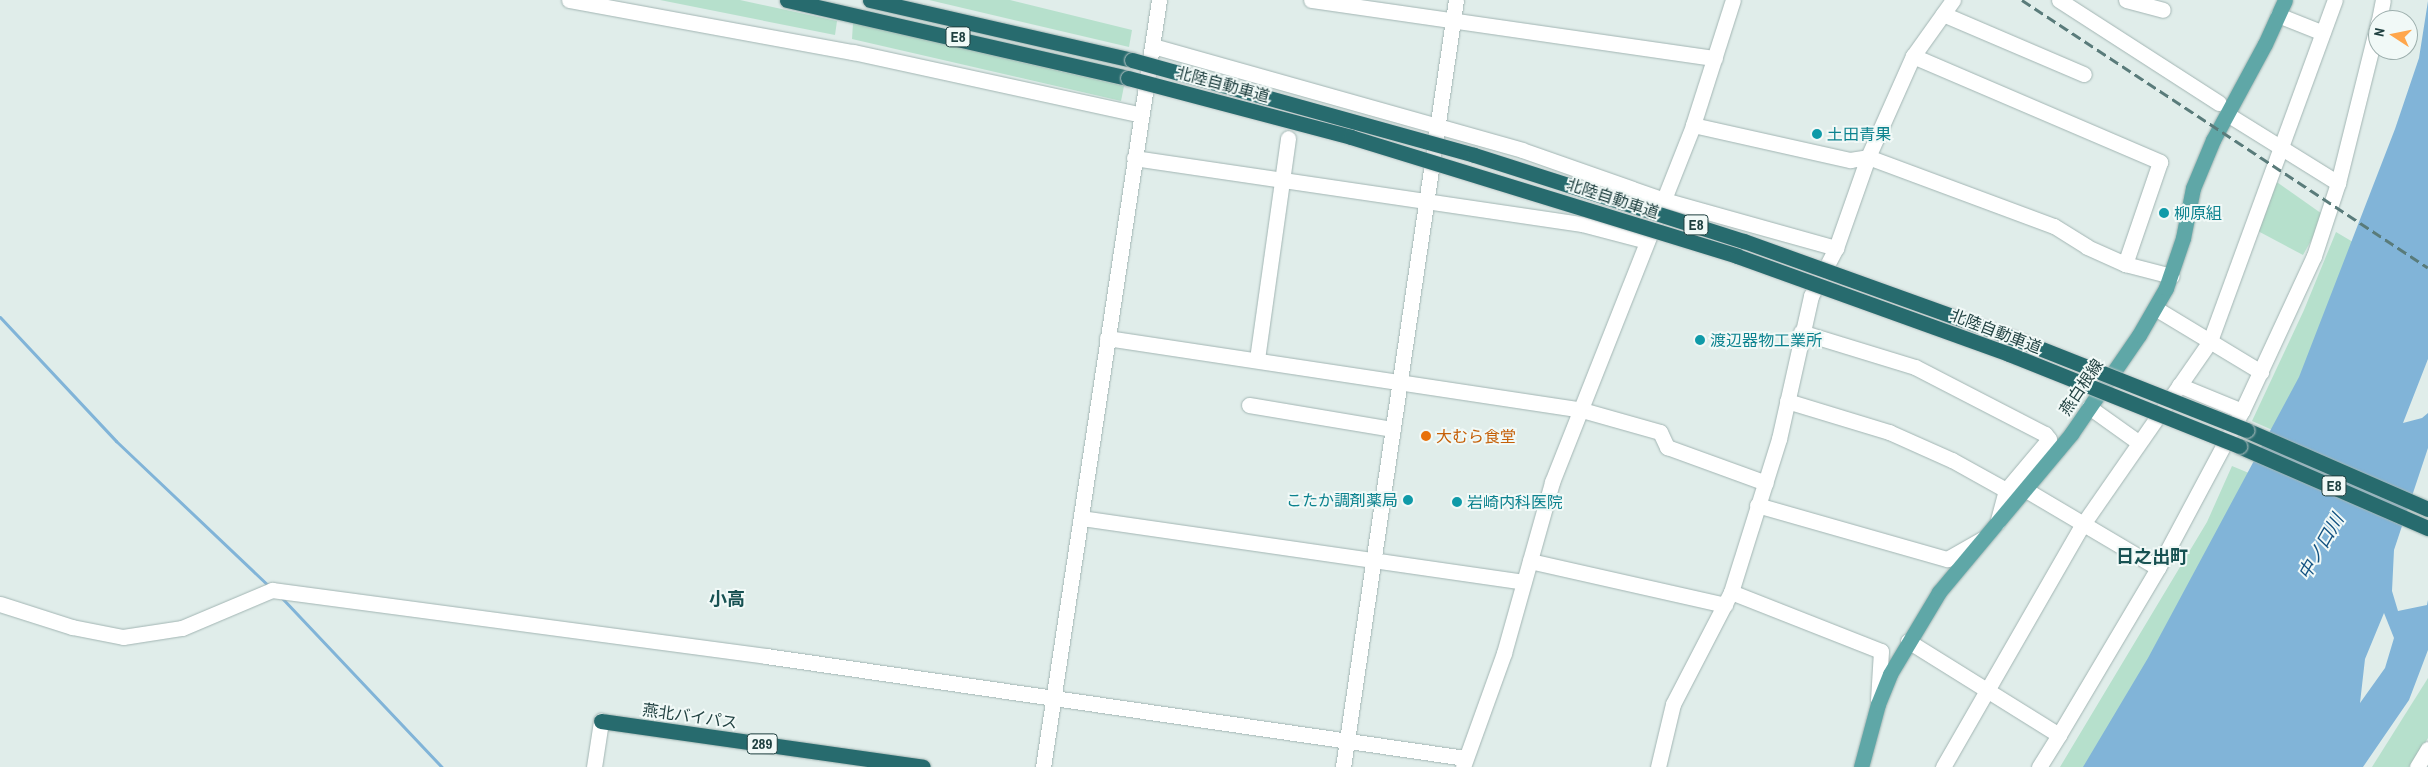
<!DOCTYPE html>
<meta charset="utf-8">
<style>
body{margin:0}
#map{position:relative;width:2428px;height:767px;overflow:hidden;background:#e0edea;font-family:"Archivo Narrow","Noto Sans JP",sans-serif}
div>[style]{position:absolute}
[style*='--x']{left:calc(var(--x)*1px);top:calc(var(--y)*1px);width:calc(var(--w)*1px);rotate:calc(var(--a)*1deg)}
.green>*{inset:0;background:#b6e0cc}
.water>*{inset:0;background:#81b4d8}
.stream>*{height:3px;margin:-1.5px;padding:0 1.5px;transform-origin:1.5px;border-radius:1.5px;background:#81b4d8}
.roads{filter:drop-shadow(0 0 1px #a2b5b3) drop-shadow(0 0 1px #a2b5b3)}
.minor>*{height:15px;margin:-7.5px;padding:0 7.5px;transform-origin:7.5px;border-radius:7.5px;background:#fff}
.major>*{height:15px;margin:-7.5px;padding:0 7.5px;transform-origin:7.5px;border-radius:7.5px;background:#5fa7a7}
.highway>*{height:15px;margin:-7.5px;padding:0 7.5px;transform-origin:7.5px;border-radius:7.5px;background:#276b6e}
.rail>*{height:3px;margin-top:-1.5px;transform-origin:0;background:repeating-linear-gradient(90deg,#597b7a 0 10px,transparent 0 15px)}
.bridges{filter:drop-shadow(0 0 1px #c0c9c9) drop-shadow(0 0 1px #c0c9c9)}
.highway-bridge>*{height:15px;margin:-7.5px;padding:0 7.5px;transform-origin:7.5px;border-radius:7.5px;background:#276b6e}
.dots>*{width:14px;height:14px;translate:-50% -50%;box-sizing:border-box;border:2px solid #f1f9f7;border-radius:50%}
span{translate:-50% -50%;white-space:nowrap;text-align:center;line-height:1.15;-webkit-text-stroke:4px #f1f9f7;paint-order:stroke}
.shield-label span{padding:1px 4px;background:#f1f9f7;border:1px solid;border-radius:4px;-webkit-text-stroke-width:0}
.shield-label{font-size:15px;color:#1e3f3f;font-weight:700}
.street-label{font-size:16px;color:#1e3f3f}
.culture-label{font-size:16px;color:#0d838f}
.left{translate:0 -50%;text-align:left}
.right{translate:-100% -50%;text-align:right}
.food-label{font-size:16px;color:#c56008}
.water-label{font-size:18px;color:#125282;font-style:italic}
.neighbourhood-label{font-size:18px;color:#185253;font-weight:700}
.north{position:absolute;left:2368px;top:10px;width:50px;height:50px;box-sizing:border-box;background:#f1f9f7;border:1px solid #9dafad;border-radius:50%;rotate:281deg;font-size:14px;font-weight:700;line-height:20px;text-align:center;color:#1e3f3f}
.north::after{content:'';display:block;margin:auto;width:18px;height:22px;background:#ffa64b;clip-path:polygon(50% 0,100% 100%,50% 72%,0 100%)}
</style>
<div id="map">
<div class="green">
<i style="clip-path:polygon(660px 0,740px 0,837px 21px,835px 35px)"></i>
<i style="clip-path:polygon(929px 0,1010px 0,1132px 30px,1129px 47px)"></i>
<i style="clip-path:polygon(853px 23px,1124px 86px,1121px 101px,852px 39px)"></i>
<i style="clip-path:polygon(2274px 180px,2325px 216px,2303px 255px,2256px 230px)"></i>
<i style="clip-path:polygon(2336px 232px,2358px 245px,2277px 432px,2252px 421px,2304px 310px)"></i>
<i style="clip-path:polygon(2232px 466px,2256px 476px,2090px 767px,2060px 767px,2207px 522px)"></i>
<i style="clip-path:polygon(2428px 678px,2428px 738px,2411px 767px,2372px 767px)"></i>
</div>
<div class="water">
<i style="clip-path:polygon(evenodd,2428px 1px,2428px 359px,2403px 423px,2422px 418px,2428px 413px,2428px 448px,2394px 550px,2392px 591px,2398px 611px,2427px 605px,2428px 600px,2428px 650px,2409px 700px,2363px 767px,2083px 767px,2148px 658px,2299px 377px,2395px 129px,2419px 58px,2428px 1px,2384px 613px,2394px 638px,2385px 668px,2360px 703px,2365px 659px,2384px 613px)"></i>
</div>
<div class="stream">
<i style="--x:0;--y:317;--w:170;--a:46.9"></i>
<i style="--x:116;--y:441;--w:211;--a:43.5"></i>
<i style="--x:281;--y:597;--w:234;--a:46.6"></i>
</div>
<div class="roads">
<div class="minor">
<i style="--x:569;--y:0;--w:289;--a:10.4"></i>
<i style="--x:853;--y:52;--w:295;--a:12.3"></i>
<i style="--x:1311;--y:0;--w:408;--a:8.2"></i>
<i style="--x:2059;--y:0;--w:190;--a:32.8"></i>
<i style="--x:2126;--y:0;--w:38;--a:15"></i>
<i style="--x:1943;--y:14;--w:153;--a:23.1"></i>
<i style="--x:2278;--y:15;--w:48;--a:21.8"></i>
<i style="--x:2379;--y:20;--w:20;--a:-79"></i>
<i style="--x:1153;--y:46;--w:383;--a:15.7"></i>
<i style="--x:1522;--y:150;--w:151;--a:19.4"></i>
<i style="--x:1664;--y:200;--w:179;--a:15.6"></i>
<i style="--x:1913;--y:56;--w:269;--a:23.2"></i>
<i style="--x:2160;--y:162;--w:108;--a:108.9"></i>
<i style="--x:2227;--y:114;--w:131;--a:31.9"></i>
<i style="--x:2338;--y:183;--w:166;--a:-76"></i>
<i style="--x:1693;--y:125;--w:161;--a:12.6"></i>
<i style="--x:1850;--y:160;--w:18;--a:-9"></i>
<i style="--x:1868;--y:157;--w:198;--a:20.4"></i>
<i style="--x:2054;--y:226;--w:39;--a:32"></i>
<i style="--x:2087;--y:247;--w:42;--a:24.1"></i>
<i style="--x:2125;--y:264;--w:48;--a:14.6"></i>
<i style="--x:1134;--y:158;--w:453;--a:8.4"></i>
<i style="--x:1582;--y:224;--w:67;--a:14.7"></i>
<i style="--x:2155;--y:308;--w:124;--a:31.1"></i>
<i style="--x:1801;--y:332;--w:119;--a:17.1"></i>
<i style="--x:1915;--y:367;--w:146;--a:27.3"></i>
<i style="--x:2045;--y:434;--w:6;--a:51"></i>
<i style="--x:2049;--y:439;--w:67;--a:130.1"></i>
<i style="--x:1107;--y:338;--w:480;--a:8.6"></i>
<i style="--x:1582;--y:410;--w:81;--a:15.8"></i>
<i style="--x:1660;--y:432;--w:17;--a:65"></i>
<i style="--x:1667;--y:447;--w:105;--a:20"></i>
<i style="--x:1257;--y:359;--w:223;--a:-82"></i>
<i style="--x:1787;--y:401;--w:107;--a:16.9"></i>
<i style="--x:1889;--y:432;--w:69;--a:24"></i>
<i style="--x:1952;--y:460;--w:62;--a:29.1"></i>
<i style="--x:2006;--y:490;--w:34;--a:105"></i>
<i style="--x:1249;--y:405;--w:146;--a:9.5"></i>
<i style="--x:2089;--y:407;--w:60;--a:35.5"></i>
<i style="--x:2242;--y:411;--w:171;--a:-65.1"></i>
<i style="--x:2314;--y:256;--w:77;--a:-71.8"></i>
<i style="--x:2026;--y:490;--w:153;--a:30.6"></i>
<i style="--x:2158;--y:568;--w:194;--a:120.7"></i>
<i style="--x:1757;--y:505;--w:198;--a:15.9"></i>
<i style="--x:1947;--y:559;--w:40;--a:-29.7"></i>
<i style="--x:1081;--y:518;--w:447;--a:8.2"></i>
<i style="--x:1530;--y:561;--w:200;--a:12.7"></i>
<i style="--x:2158;--y:568;--w:178;--a:-61.9"></i>
<i style="--x:2242;--y:411;--w:68;--a:-157.6"></i>
<i style="--x:1731;--y:592;--w:161;--a:21.5"></i>
<i style="--x:1881;--y:651;--w:49;--a:93.5"></i>
<i style="--x:0;--y:604;--w:76;--a:17.7"></i>
<i style="--x:72;--y:627;--w:52;--a:11.1"></i>
<i style="--x:123;--y:637;--w:60;--a:-8.7"></i>
<i style="--x:182;--y:628;--w:98;--a:-22.9"></i>
<i style="--x:272;--y:590;--w:498;--a:7.6"></i>
<i style="--x:766;--y:656;--w:706;--a:8.3"></i>
<i style="--x:1908;--y:641;--w:178;--a:31.9"></i>
<i style="--x:2059;--y:735;--w:38;--a:122"></i>
<i style="--x:594;--y:767;--w:47;--a:-81.3"></i>
<i style="--x:1043;--y:767;--w:776;--a:-81.4"></i>
<i style="--x:1343;--y:767;--w:775;--a:-81.62"></i>
<i style="--x:1463;--y:767;--w:121;--a:-70.2"></i>
<i style="--x:1504;--y:653;--w:178;--a:-74.3"></i>
<i style="--x:1552;--y:482;--w:384;--a:-68.4"></i>
<i style="--x:1693;--y:125;--w:131;--a:-72.3"></i>
<i style="--x:1658;--y:767;--w:65;--a:-76.6"></i>
<i style="--x:1673;--y:704;--w:126;--a:-62.6"></i>
<i style="--x:1731;--y:592;--w:160;--a:-72.6"></i>
<i style="--x:1779;--y:439;--w:147;--a:-77.4"></i>
<i style="--x:1811;--y:296;--w:54;--a:-62.5"></i>
<i style="--x:1836;--y:248;--w:96;--a:-70.6"></i>
<i style="--x:1868;--y:157;--w:111;--a:-66"></i>
<i style="--x:1913;--y:56;--w:69;--a:-54.5"></i>
<i style="--x:1943;--y:767;--w:280;--a:-60.1"></i>
<i style="--x:2083;--y:524;--w:223;--a:-55.2"></i>
<i style="--x:2210;--y:341;--w:363;--a:-69.9"></i>
<i style="--x:2417;--y:767;--w:21;--a:-59"></i>
</div>
<div class="major">
<i style="--x:1861;--y:767;--w:65;--a:-74.9"></i>
<i style="--x:1878;--y:704;--w:32;--a:-68"></i>
<i style="--x:1890;--y:674;--w:96;--a:-59.1"></i>
<i style="--x:1939;--y:592;--w:206;--a:-50.1"></i>
<i style="--x:2071;--y:434;--w:120;--a:-55.5"></i>
<i style="--x:2139;--y:335;--w:54;--a:-60.1"></i>
<i style="--x:2166;--y:288;--w:53;--a:-71.2"></i>
<i style="--x:2183;--y:238;--w:51;--a:-78.7"></i>
<i style="--x:2193;--y:188;--w:52;--a:-67.4"></i>
<i style="--x:2213;--y:140;--w:109;--a:-61.6"></i>
<i style="--x:2265;--y:44;--w:48;--a:-65.6"></i>
</div>
<div class="highway">
<i style="--x:787;--y:0;--w:350;--a:12.9"></i>
<i style="--x:870;--y:0;--w:269;--a:12.9"></i>
<i style="--x:2246;--y:430;--w:198;--a:23.5"></i>
<i style="--x:2239;--y:446;--w:206;--a:23.5"></i>
<i style="--x:601;--y:721;--w:325;--a:8.1"></i>
</div>
</div>
<div class="rail">
<i style="--x:2022;--y:0;--w:486;--a:33.4"></i>
</div>
<div class="bridges">
<div class="highway-bridge">
<i style="--x:1132;--y:60;--w:355;--a:15.5"></i>
<i style="--x:1474;--y:155;--w:283;--a:17.7"></i>
<i style="--x:1744;--y:241;--w:287;--a:19.8"></i>
<i style="--x:2014;--y:338;--w:250;--a:21.6"></i>
<i style="--x:1128;--y:78;--w:231;--a:14.8"></i>
<i style="--x:1351;--y:137;--w:404;--a:17.1"></i>
<i style="--x:1737;--y:256;--w:289;--a:19.8"></i>
<i style="--x:2009;--y:354;--w:248;--a:21.8"></i>
</div>
</div>
<div class="dots">
<i style="left:1817px;top:134px;background:#0f9aa8"></i>
<i style="left:2164px;top:213px;background:#0f9aa8"></i>
<i style="left:1700px;top:340px;background:#0f9aa8"></i>
<i style="left:1426px;top:436px;background:#e8710a"></i>
<i style="left:1408px;top:500px;background:#0f9aa8"></i>
<i style="left:1457px;top:502px;background:#0f9aa8"></i>
</div>
<div class="shield-label">
<span style="left:958px;top:37px">E8</span>
<span style="left:1696px;top:225px">E8</span>
<span style="left:2334px;top:486px">E8</span>
<span style="left:762px;top:744px">289</span>
</div>
<div class="street-label">
<span style="left:1223px;top:84px;rotate:15deg">北陸自動車道</span>
<span style="left:1613px;top:198px;rotate:18deg">北陸自動車道</span>
<span style="left:1996px;top:331px;rotate:21deg">北陸自動車道</span>
<span style="left:2081px;top:387px;rotate:-56deg">燕白根線</span>
<span style="left:690px;top:716px;rotate:8deg">燕北バイパス</span>
</div>
<div class="culture-label">
<span class="left" style="left:1827px;top:134px">土田青果</span>
<span class="left" style="left:2174px;top:213px">柳原組</span>
<span class="left" style="left:1710px;top:340px">渡辺器物工業所</span>
<span class="right" style="left:1398px;top:500px">こたか調剤薬局</span>
<span class="left" style="left:1467px;top:502px">岩崎内科医院</span>
</div>
<div class="food-label">
<span class="left" style="left:1436px;top:436px">大むら食堂</span>
</div>
<div class="water-label">
<span style="left:2321px;top:547px;rotate:-60deg">中ノ口川</span>
</div>
<div class="neighbourhood-label">
<span style="left:2152px;top:557px">日之出町</span>
<span style="left:727px;top:599px">小高</span>
</div>
<div class="north">N</div>
</div>
